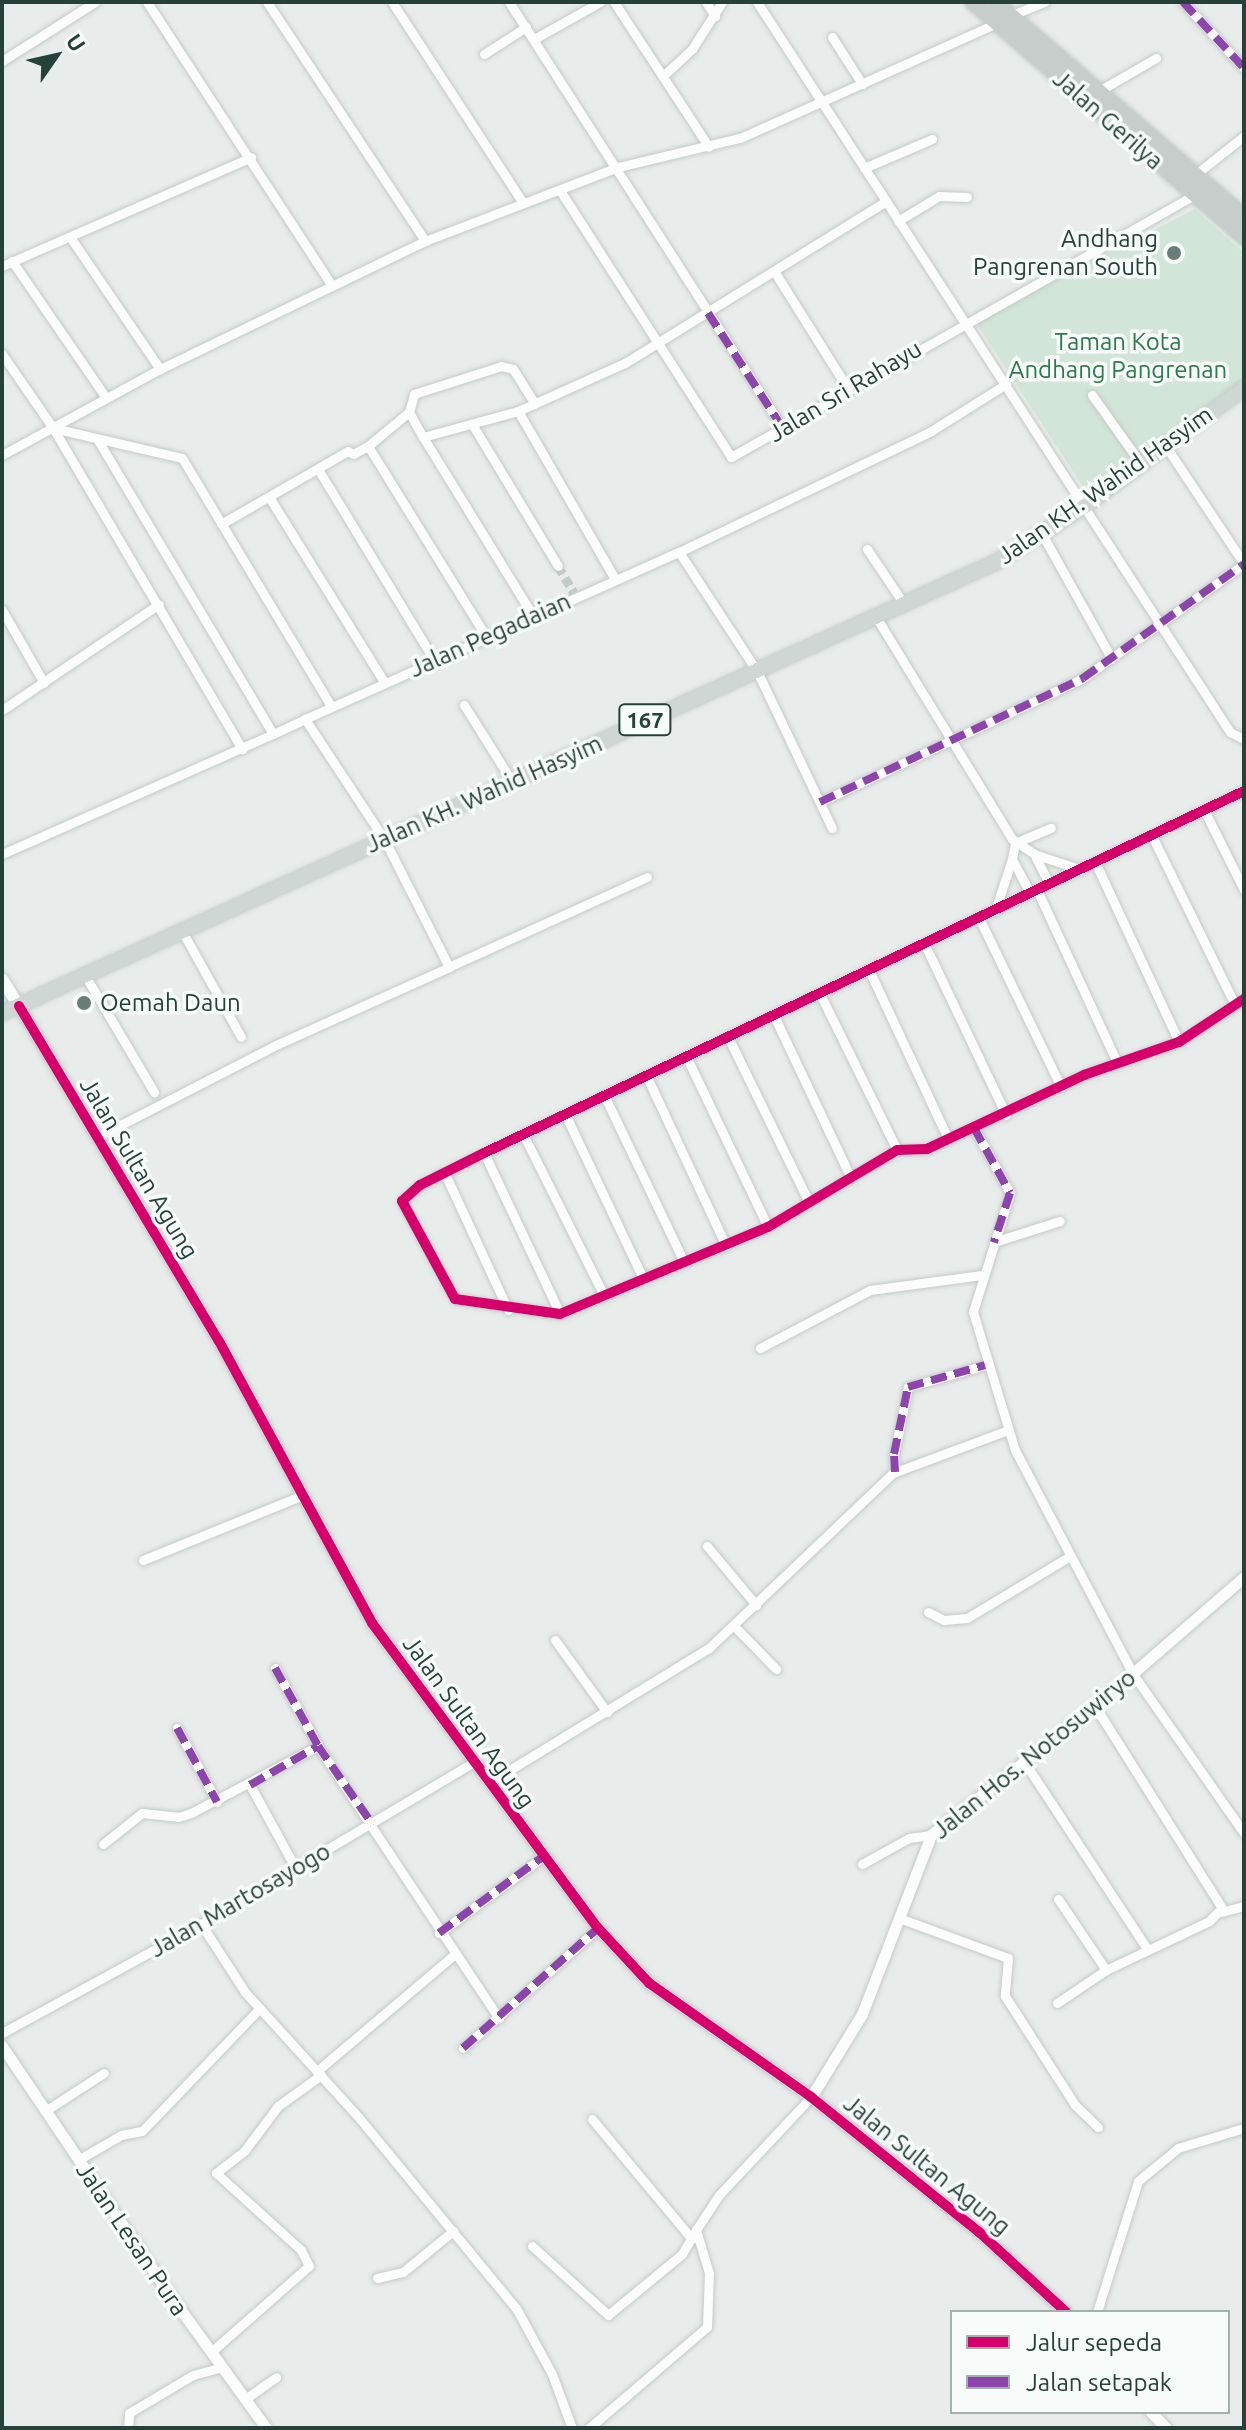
<!DOCTYPE html>
<style>
body{margin:0}
#map{position:relative;width:1246px;height:2430px;overflow:hidden;background:#e8edeb;font-family:Ubuntu,sans-serif}
div>[style]{position:absolute}
[style*='--x']{left:calc(var(--x)*1px);top:calc(var(--y)*1px);width:calc(var(--w)*1px);rotate:calc(var(--a)*1deg)}
.green>*{inset:0;background:#d1e6d8}
.minor-tunnel>*{height:9px;margin-top:-4.5px;transform-origin:0;background:repeating-linear-gradient(90deg,#c1cbc8 0 9px,transparent 0 13.5px)}
.roads{filter:drop-shadow(0 0 2px #c5cac8) drop-shadow(0 0 2px #c5cac8)}
.minor>*{height:9px;margin:-4.5px;padding:0 4.5px;transform-origin:4.5px;border-radius:4.5px;background:#fcfcfc}
.tertiary>*{height:11px;margin:-5.5px;padding:0 5.5px;transform-origin:5.5px;border-radius:5.5px;background:#fcfcfc}
.secondary>*{height:12px;margin:-6px;padding:0 6px;transform-origin:6px;border-radius:6px;background:#fcfcfc}
.primary>*{height:14px;margin:-7px;padding:0 7px;transform-origin:7px;border-radius:7px;background:#cfd7d5}
.trunk>*{height:14px;margin:-7px;padding:0 7px;transform-origin:7px;border-radius:7px;background:#c6cecc}
.quiet>*{height:8px;margin-top:-4px;transform-origin:0;background:repeating-linear-gradient(90deg,#8e44ad 0 16px,transparent 0 24px)}
.cycleway>*{height:10px;margin:-5px;padding:0 5px;transform-origin:5px;border-radius:5px;background:#d6006c}
.dots>*{width:22px;height:22px;translate:-50% -50%;box-sizing:border-box;border:4px solid #f7fbf9;border-radius:50%}
span{translate:-50% -50%;white-space:nowrap;text-align:center;line-height:1.15;-webkit-text-stroke:7px #f7fbf9;paint-order:stroke}
.shield-label span{padding:2px 6px;background:#f7fbf9;border:2px solid;border-radius:6px;-webkit-text-stroke-width:0}
.shield-label{font-size:22px;color:#24423a;font-weight:700}
.street-label{font-size:24px;color:#24423a}
.poi-label{font-size:24px;color:#24423a}
.right{translate:-100% -50%;text-align:right}
.left{translate:0 -50%;text-align:left}
.park-label{font-size:24px;color:#2d7a4b}
.frame{position:absolute;inset:0;border:4px solid #24423a;pointer-events:none}
.legend{position:absolute;left:950px;top:2310px;width:280px;height:104px;box-sizing:border-box;background:#f7fbf9;border:2px solid #a3b1ad;margin:0;padding:10px 14px;list-style:none;font-size:24px;color:#24423a}
.legend li{display:flex;align-items:center;gap:16px;height:40px}
.legend b{width:40px;border:2px solid #a3b1ad}
.north{position:absolute;left:16px;top:16px;width:80px;height:80px;-webkit-text-stroke:6px #f7fbf9;paint-order:stroke;rotate:56deg;font-size:22px;font-weight:700;line-height:32px;text-align:center;color:#24423a}
.north::after{content:'';display:block;margin:auto;width:28px;height:36px;background:#24423a;clip-path:polygon(50% 0,100% 100%,50% 72%,0 100%)}
</style>
<div id="map">
<div class="green">
<i style="clip-path:polygon(1195px 209px,1244px 253px,1244px 381px,1089px 496px,975px 321px)"></i>
</div>
<div class="minor-tunnel">
<i style="--x:558;--y:566;--w:31;--a:59"></i>
</div>
<div class="roads">
<div class="minor">
<i style="--x:147;--y:2;--w:339;--a:56.9"></i>
<i style="--x:267;--y:2;--w:287;--a:56.5"></i>
<i style="--x:392;--y:2;--w:240;--a:56.9"></i>
<i style="--x:509;--y:2;--w:505;--a:57.29"></i>
<i style="--x:614;--y:2;--w:173;--a:56.8"></i>
<i style="--x:706;--y:2;--w:17;--a:57"></i>
<i style="--x:757;--y:2;--w:870;--a:57.06"></i>
<i style="--x:1230;--y:732;--w:16;--a:27"></i>
<i style="--x:1183;--y:2;--w:90;--a:47.3"></i>
<i style="--x:1012;--y:15;--w:35;--a:-22"></i>
<i style="--x:832;--y:37;--w:56;--a:57.4"></i>
<i style="--x:534;--y:39;--w:76;--a:-29.3"></i>
<i style="--x:484;--y:54;--w:50;--a:-32.7"></i>
<i style="--x:2;--y:61;--w:110;--a:-32.4"></i>
<i style="--x:663;--y:76;--w:40;--a:-43"></i>
<i style="--x:692;--y:49;--w:56;--a:-57.4"></i>
<i style="--x:1099;--y:91;--w:66;--a:-30.1"></i>
<i style="--x:864;--y:168;--w:74;--a:-23.1"></i>
<i style="--x:1196;--y:174;--w:61;--a:-38.4"></i>
<i style="--x:561;--y:192;--w:315;--a:57.3"></i>
<i style="--x:731;--y:457;--w:532;--a:-29.5"></i>
<i style="--x:898;--y:221;--w:48;--a:-31.4"></i>
<i style="--x:939;--y:196;--w:28;--a:2"></i>
<i style="--x:70;--y:237;--w:160;--a:55.7"></i>
<i style="--x:12;--y:261;--w:166;--a:55.5"></i>
<i style="--x:2;--y:266;--w:272;--a:-23.6"></i>
<i style="--x:774;--y:271;--w:139;--a:57.9"></i>
<i style="--x:2;--y:354;--w:90;--a:55.4"></i>
<i style="--x:53;--y:428;--w:373;--a:59.5"></i>
<i style="--x:1092;--y:395;--w:85;--a:54.6"></i>
<i style="--x:518;--y:411;--w:194;--a:60"></i>
<i style="--x:409;--y:412;--w:19;--a:-74"></i>
<i style="--x:414;--y:394;--w:91;--a:-17.8"></i>
<i style="--x:501;--y:366;--w:12;--a:14"></i>
<i style="--x:513;--y:369;--w:41;--a:57.8"></i>
<i style="--x:472;--y:424;--w:166;--a:58.8"></i>
<i style="--x:53;--y:428;--w:132;--a:13.1"></i>
<i style="--x:182;--y:458;--w:289;--a:59"></i>
<i style="--x:423;--y:437;--w:210;--a:58.4"></i>
<i style="--x:99;--y:442;--w:340;--a:59.2"></i>
<i style="--x:273;--y:734;--w:35;--a:-25"></i>
<i style="--x:1165;--y:445;--w:143;--a:56.4"></i>
<i style="--x:368;--y:446;--w:226;--a:58.2"></i>
<i style="--x:2;--y:455;--w:180;--a:-28.6"></i>
<i style="--x:160;--y:369;--w:294;--a:-25.8"></i>
<i style="--x:425;--y:241;--w:207;--a:-21"></i>
<i style="--x:618;--y:167;--w:125;--a:-13.4"></i>
<i style="--x:740;--y:138;--w:282;--a:-24.1"></i>
<i style="--x:318;--y:469;--w:223;--a:58.7"></i>
<i style="--x:269;--y:497;--w:218;--a:58.1"></i>
<i style="--x:221;--y:524;--w:146;--a:-29.9"></i>
<i style="--x:348;--y:451;--w:6;--a:31"></i>
<i style="--x:353;--y:454;--w:17;--a:-28"></i>
<i style="--x:368;--y:446;--w:53;--a:-39.7"></i>
<i style="--x:409;--y:412;--w:29;--a:61"></i>
<i style="--x:423;--y:437;--w:98;--a:-15.3"></i>
<i style="--x:518;--y:411;--w:117;--a:-24.2"></i>
<i style="--x:625;--y:363;--w:307;--a:-31.8"></i>
<i style="--x:1042;--y:534;--w:143;--a:60.8"></i>
<i style="--x:867;--y:549;--w:66;--a:56.1"></i>
<i style="--x:679;--y:552;--w:280;--a:-25.6"></i>
<i style="--x:931;--y:431;--w:89;--a:-32.1"></i>
<i style="--x:2;--y:610;--w:84;--a:60.1"></i>
<i style="--x:876;--y:617;--w:260;--a:58.5"></i>
<i style="--x:1012;--y:839;--w:27;--a:34"></i>
<i style="--x:1034;--y:854;--w:33;--a:63"></i>
<i style="--x:464;--y:705;--w:92;--a:57.9"></i>
<i style="--x:2;--y:710;--w:189;--a:-34"></i>
<i style="--x:1244;--y:791;--w:842;--a:154.53"></i>
<i style="--x:484;--y:1153;--w:72;--a:153.4"></i>
<i style="--x:420;--y:1185;--w:24;--a:138"></i>
<i style="--x:402;--y:1201;--w:111;--a:61.6"></i>
<i style="--x:455;--y:1299;--w:106;--a:8.1"></i>
<i style="--x:560;--y:1314;--w:225;--a:-22.7"></i>
<i style="--x:768;--y:1227;--w:150;--a:-30.8"></i>
<i style="--x:897;--y:1150;--w:30;--a:-2"></i>
<i style="--x:927;--y:1149;--w:174;--a:-25.2"></i>
<i style="--x:1084;--y:1075;--w:101;--a:-19.2"></i>
<i style="--x:1179;--y:1042;--w:78;--a:-33.5"></i>
<i style="--x:820;--y:802;--w:291;--a:-25.2"></i>
<i style="--x:1083;--y:678;--w:197;--a:-35.3"></i>
<i style="--x:1204;--y:810;--w:89;--a:63.4"></i>
<i style="--x:1152;--y:836;--w:188;--a:63.8"></i>
<i style="--x:1015;--y:843;--w:16;--a:101"></i>
<i style="--x:1012;--y:859;--w:38;--a:62"></i>
<i style="--x:1015;--y:843;--w:39;--a:-23"></i>
<i style="--x:2;--y:854;--w:296;--a:-23.9"></i>
<i style="--x:1034;--y:854;--w:51;--a:18.4"></i>
<i style="--x:1096;--y:864;--w:196;--a:65"></i>
<i style="--x:647;--y:877;--w:217;--a:155.6"></i>
<i style="--x:449;--y:967;--w:144;--a:-116.9"></i>
<i style="--x:384;--y:839;--w:144;--a:-123.4"></i>
<i style="--x:305;--y:719;--w:410;--a:-24.1"></i>
<i style="--x:679;--y:552;--w:142;--a:56.8"></i>
<i style="--x:757;--y:671;--w:174;--a:64.5"></i>
<i style="--x:1037;--y:890;--w:190;--a:65.1"></i>
<i style="--x:995;--y:911;--w:55;--a:-71.9"></i>
<i style="--x:979;--y:918;--w:188;--a:64.1"></i>
<i style="--x:182;--y:931;--w:121;--a:60.9"></i>
<i style="--x:925;--y:945;--w:188;--a:64.5"></i>
<i style="--x:869;--y:970;--w:187;--a:64.9"></i>
<i style="--x:86;--y:977;--w:134;--a:59.4"></i>
<i style="--x:820;--y:994;--w:174;--a:63.7"></i>
<i style="--x:774;--y:1016;--w:177;--a:64.6"></i>
<i style="--x:728;--y:1037;--w:184;--a:63.9"></i>
<i style="--x:686;--y:1056;--w:190;--a:64.4"></i>
<i style="--x:646;--y:1075;--w:189;--a:64.9"></i>
<i style="--x:604;--y:1095;--w:185;--a:64.4"></i>
<i style="--x:565;--y:1114;--w:182;--a:64.6"></i>
<i style="--x:974;--y:1128;--w:74;--a:61"></i>
<i style="--x:1010;--y:1193;--w:125;--a:107.3"></i>
<i style="--x:973;--y:1312;--w:144;--a:73.1"></i>
<i style="--x:1015;--y:1450;--w:253;--a:62.2"></i>
<i style="--x:1133;--y:1674;--w:194;--a:55.1"></i>
<i style="--x:523;--y:1134;--w:181;--a:63.4"></i>
<i style="--x:97;--y:1137;--w:203;--a:-27.2"></i>
<i style="--x:278;--y:1044;--w:188;--a:-24.2"></i>
<i style="--x:484;--y:1153;--w:178;--a:64.7"></i>
<i style="--x:445;--y:1174;--w:150;--a:65.1"></i>
<i style="--x:994;--y:1242;--w:69;--a:-17.7"></i>
<i style="--x:760;--y:1348;--w:124;--a:-27.8"></i>
<i style="--x:870;--y:1290;--w:113;--a:-7.6"></i>
<i style="--x:895;--y:1472;--w:18;--a:-93"></i>
<i style="--x:894;--y:1454;--w:68;--a:-78.2"></i>
<i style="--x:908;--y:1387;--w:80;--a:-15.9"></i>
<i style="--x:707;--y:1546;--w:77;--a:50.3"></i>
<i style="--x:143;--y:1560;--w:170;--a:-22.1"></i>
<i style="--x:928;--y:1612;--w:18;--a:27"></i>
<i style="--x:944;--y:1620;--w:23;--a:-5"></i>
<i style="--x:967;--y:1618;--w:120;--a:-31"></i>
<i style="--x:735;--y:1627;--w:59;--a:45.7"></i>
<i style="--x:555;--y:1640;--w:89;--a:54.2"></i>
<i style="--x:275;--y:1668;--w:89;--a:61.1"></i>
<i style="--x:318;--y:1746;--w:327;--a:56.4"></i>
<i style="--x:177;--y:1728;--w:84;--a:61.6"></i>
<i style="--x:1023;--y:1760;--w:227;--a:56.7"></i>
<i style="--x:490;--y:1782;--w:257;--a:-31.5"></i>
<i style="--x:709;--y:1648;--w:254;--a:-43.6"></i>
<i style="--x:893;--y:1473;--w:123;--a:-20.5"></i>
<i style="--x:250;--y:1785;--w:96;--a:61.3"></i>
<i style="--x:103;--y:1844;--w:50;--a:-38.5"></i>
<i style="--x:142;--y:1813;--w:36;--a:6"></i>
<i style="--x:178;--y:1817;--w:14;--a:-17"></i>
<i style="--x:191;--y:1813;--w:144;--a:-27.8"></i>
<i style="--x:862;--y:1864;--w:54;--a:-29"></i>
<i style="--x:909;--y:1838;--w:22;--a:-8"></i>
<i style="--x:1058;--y:1899;--w:86;--a:55.9"></i>
<i style="--x:1221;--y:1912;--w:24;--a:-15"></i>
<i style="--x:899;--y:1918;--w:116;--a:20.2"></i>
<i style="--x:1008;--y:1958;--w:38;--a:95"></i>
<i style="--x:1005;--y:1996;--w:130;--a:57.3"></i>
<i style="--x:1075;--y:2105;--w:32;--a:44"></i>
<i style="--x:201;--y:1924;--w:81;--a:57.1"></i>
<i style="--x:245;--y:1992;--w:171;--a:47.8"></i>
<i style="--x:360;--y:2119;--w:245;--a:50.5"></i>
<i style="--x:516;--y:2308;--w:75;--a:61.4"></i>
<i style="--x:552;--y:2374;--w:58;--a:69.7"></i>
<i style="--x:439;--y:1933;--w:130;--a:-36.3"></i>
<i style="--x:1057;--y:2003;--w:59;--a:-34"></i>
<i style="--x:1106;--y:1970;--w:114;--a:-25.4"></i>
<i style="--x:1209;--y:1921;--w:18;--a:-45"></i>
<i style="--x:1222;--y:1908;--w:239;--a:-122.2"></i>
<i style="--x:2;--y:2033;--w:227;--a:-28.7"></i>
<i style="--x:201;--y:1924;--w:317;--a:-30.7"></i>
<i style="--x:463;--y:2048;--w:181;--a:-41.6"></i>
<i style="--x:317;--y:2071;--w:181;--a:-40.3"></i>
<i style="--x:45;--y:2111;--w:70;--a:-32.8"></i>
<i style="--x:592;--y:2119;--w:156;--a:50.2"></i>
<i style="--x:78;--y:2160;--w:50;--a:-30.2"></i>
<i style="--x:121;--y:2135;--w:21;--a:-11"></i>
<i style="--x:142;--y:2131;--w:170;--a:-46.2"></i>
<i style="--x:532;--y:2246;--w:103;--a:42.2"></i>
<i style="--x:608;--y:2315;--w:96;--a:-39.5"></i>
<i style="--x:682;--y:2254;--w:28;--a:-60"></i>
<i style="--x:377;--y:2278;--w:27;--a:-13"></i>
<i style="--x:403;--y:2272;--w:65;--a:-39.4"></i>
<i style="--x:1097;--y:2312;--w:137;--a:-72.6"></i>
<i style="--x:1138;--y:2181;--w:52;--a:-39.5"></i>
<i style="--x:1178;--y:2148;--w:69;--a:-16.9"></i>
<i style="--x:211;--y:2352;--w:130;--a:-41.3"></i>
<i style="--x:309;--y:2266;--w:18;--a:-117"></i>
<i style="--x:301;--y:2250;--w:115;--a:-137.8"></i>
<i style="--x:216;--y:2173;--w:37;--a:-38"></i>
<i style="--x:245;--y:2150;--w:55;--a:-53.1"></i>
<i style="--x:278;--y:2106;--w:53;--a:-35.8"></i>
<i style="--x:245;--y:2399;--w:38;--a:-35"></i>
<i style="--x:128;--y:2428;--w:15;--a:-86"></i>
<i style="--x:129;--y:2413;--w:74;--a:-30.7"></i>
<i style="--x:193;--y:2375;--w:30;--a:-15"></i>
<i style="--x:589;--y:2428;--w:155;--a:-40.6"></i>
<i style="--x:707;--y:2327;--w:54;--a:-87.9"></i>
<i style="--x:709;--y:2273;--w:45;--a:-106.8"></i>
<i style="--x:696;--y:2230;--w:42;--a:-56.7"></i>
<i style="--x:719;--y:2195;--w:134;--a:-46.8"></i>
</div>
<div class="tertiary">
<i style="--x:19;--y:1006;--w:390;--a:59.2"></i>
<i style="--x:219;--y:1341;--w:321;--a:61.5"></i>
<i style="--x:372;--y:1623;--w:380;--a:53.5"></i>
<i style="--x:598;--y:1928;--w:75;--a:47.2"></i>
<i style="--x:649;--y:1983;--w:198;--a:35.1"></i>
<i style="--x:811;--y:2097;--w:216;--a:38.8"></i>
<i style="--x:979;--y:2232;--w:118;--a:42.6"></i>
<i style="--x:2;--y:2046;--w:295;--a:56"></i>
<i style="--x:167;--y:2291;--w:169;--a:54.1"></i>
<i style="--x:811;--y:2097;--w:97;--a:-58.4"></i>
<i style="--x:862;--y:2014;--w:192;--a:-68.9"></i>
<i style="--x:931;--y:1835;--w:209;--a:-38.2"></i>
<i style="--x:1095;--y:1706;--w:197;--a:-40.9"></i>
<i style="--x:1151;--y:2412;--w:22;--a:47"></i>
</div>
<div class="secondary">
<i style="--x:2;--y:979;--w:32;--a:58"></i>
</div>
<div class="primary">
<i style="--x:2;--y:1013;--w:1092;--a:-24.4"></i>
<i style="--x:996;--y:562;--w:105;--a:-32.2"></i>
<i style="--x:1085;--y:506;--w:198;--a:-36.6"></i>
</div>
<div class="trunk">
<i style="--x:972;--y:2;--w:360;--a:40.9"></i>
<i style="--x:996;--y:2;--w:328;--a:40.8"></i>
</div>
</div>
<div class="quiet">
<i style="--x:1183;--y:2;--w:90;--a:47.3"></i>
<i style="--x:708;--y:313;--w:136;--a:57"></i>
<i style="--x:820;--y:802;--w:291;--a:-25.2"></i>
<i style="--x:1083;--y:678;--w:197;--a:-35.3"></i>
<i style="--x:974;--y:1128;--w:74;--a:61"></i>
<i style="--x:1010;--y:1193;--w:52;--a:108.1"></i>
<i style="--x:895;--y:1472;--w:18;--a:-93"></i>
<i style="--x:894;--y:1454;--w:68;--a:-78.2"></i>
<i style="--x:908;--y:1387;--w:80;--a:-15.9"></i>
<i style="--x:275;--y:1668;--w:89;--a:61.1"></i>
<i style="--x:318;--y:1746;--w:96;--a:55.2"></i>
<i style="--x:177;--y:1728;--w:84;--a:61.6"></i>
<i style="--x:250;--y:1785;--w:78;--a:-29.8"></i>
<i style="--x:439;--y:1933;--w:130;--a:-36.3"></i>
<i style="--x:463;--y:2048;--w:181;--a:-41.6"></i>
</div>
<div class="cycleway">
<i style="--x:1244;--y:791;--w:842;--a:154.53"></i>
<i style="--x:484;--y:1153;--w:72;--a:153.4"></i>
<i style="--x:420;--y:1185;--w:24;--a:138"></i>
<i style="--x:402;--y:1201;--w:111;--a:61.6"></i>
<i style="--x:455;--y:1299;--w:106;--a:8.1"></i>
<i style="--x:560;--y:1314;--w:225;--a:-22.7"></i>
<i style="--x:768;--y:1227;--w:150;--a:-30.8"></i>
<i style="--x:897;--y:1150;--w:30;--a:-2"></i>
<i style="--x:927;--y:1149;--w:174;--a:-25.2"></i>
<i style="--x:1084;--y:1075;--w:101;--a:-19.2"></i>
<i style="--x:1179;--y:1042;--w:78;--a:-33.5"></i>
<i style="--x:19;--y:1006;--w:390;--a:59.2"></i>
<i style="--x:219;--y:1341;--w:321;--a:61.5"></i>
<i style="--x:372;--y:1623;--w:380;--a:53.5"></i>
<i style="--x:598;--y:1928;--w:75;--a:47.2"></i>
<i style="--x:649;--y:1983;--w:198;--a:35.1"></i>
<i style="--x:811;--y:2097;--w:216;--a:38.8"></i>
<i style="--x:979;--y:2232;--w:118;--a:42.6"></i>
</div>
<div class="dots">
<i style="left:1174px;top:253px;background:#697e78"></i>
<i style="left:84px;top:1003px;background:#697e78"></i>
</div>
<div class="shield-label">
<span style="left:645px;top:720px">167</span>
</div>
<div class="street-label">
<span style="left:1108px;top:120px;rotate:41deg">Jalan Gerilya</span>
<span style="left:845px;top:391px;rotate:-31deg">Jalan Sri Rahayu</span>
<span style="left:1105px;top:485px;rotate:-35deg">Jalan KH. Wahid Hasyim</span>
<span style="left:490px;top:635px;rotate:-24deg">Jalan Pegadaian</span>
<span style="left:484px;top:794px;rotate:-24deg">Jalan KH. Wahid Hasyim</span>
<span style="left:139px;top:1168px;rotate:59deg">Jalan Sultan Agung</span>
<span style="left:469px;top:1722px;rotate:54deg">Jalan Sultan Agung</span>
<span style="left:1034px;top:1754px;rotate:-39deg">Jalan Hos. Notosuwiryo</span>
<span style="left:240px;top:1900px;rotate:-30deg">Jalan Martosayogo</span>
<span style="left:927px;top:2165px;rotate:39deg">Jalan Sultan Agung</span>
<span style="left:132px;top:2239px;rotate:56deg">Jalan Lesan Pura</span>
</div>
<div class="poi-label">
<span class="right" style="left:1158px;top:253px">Andhang<br>Pangrenan South</span>
<span class="left" style="left:100px;top:1003px">Oemah Daun</span>
</div>
<div class="park-label">
<span style="left:1118px;top:356px">Taman Kota<br>Andhang Pangrenan</span>
</div>
<div class="frame"></div>
<ul class="legend">
<li><b style="height:10px;background:#d6006c"></b>Jalur sepeda</li>
<li><b style="height:10px;background:#8e44ad"></b>Jalan setapak</li>
</ul>
<div class="north">U</div>
</div>
